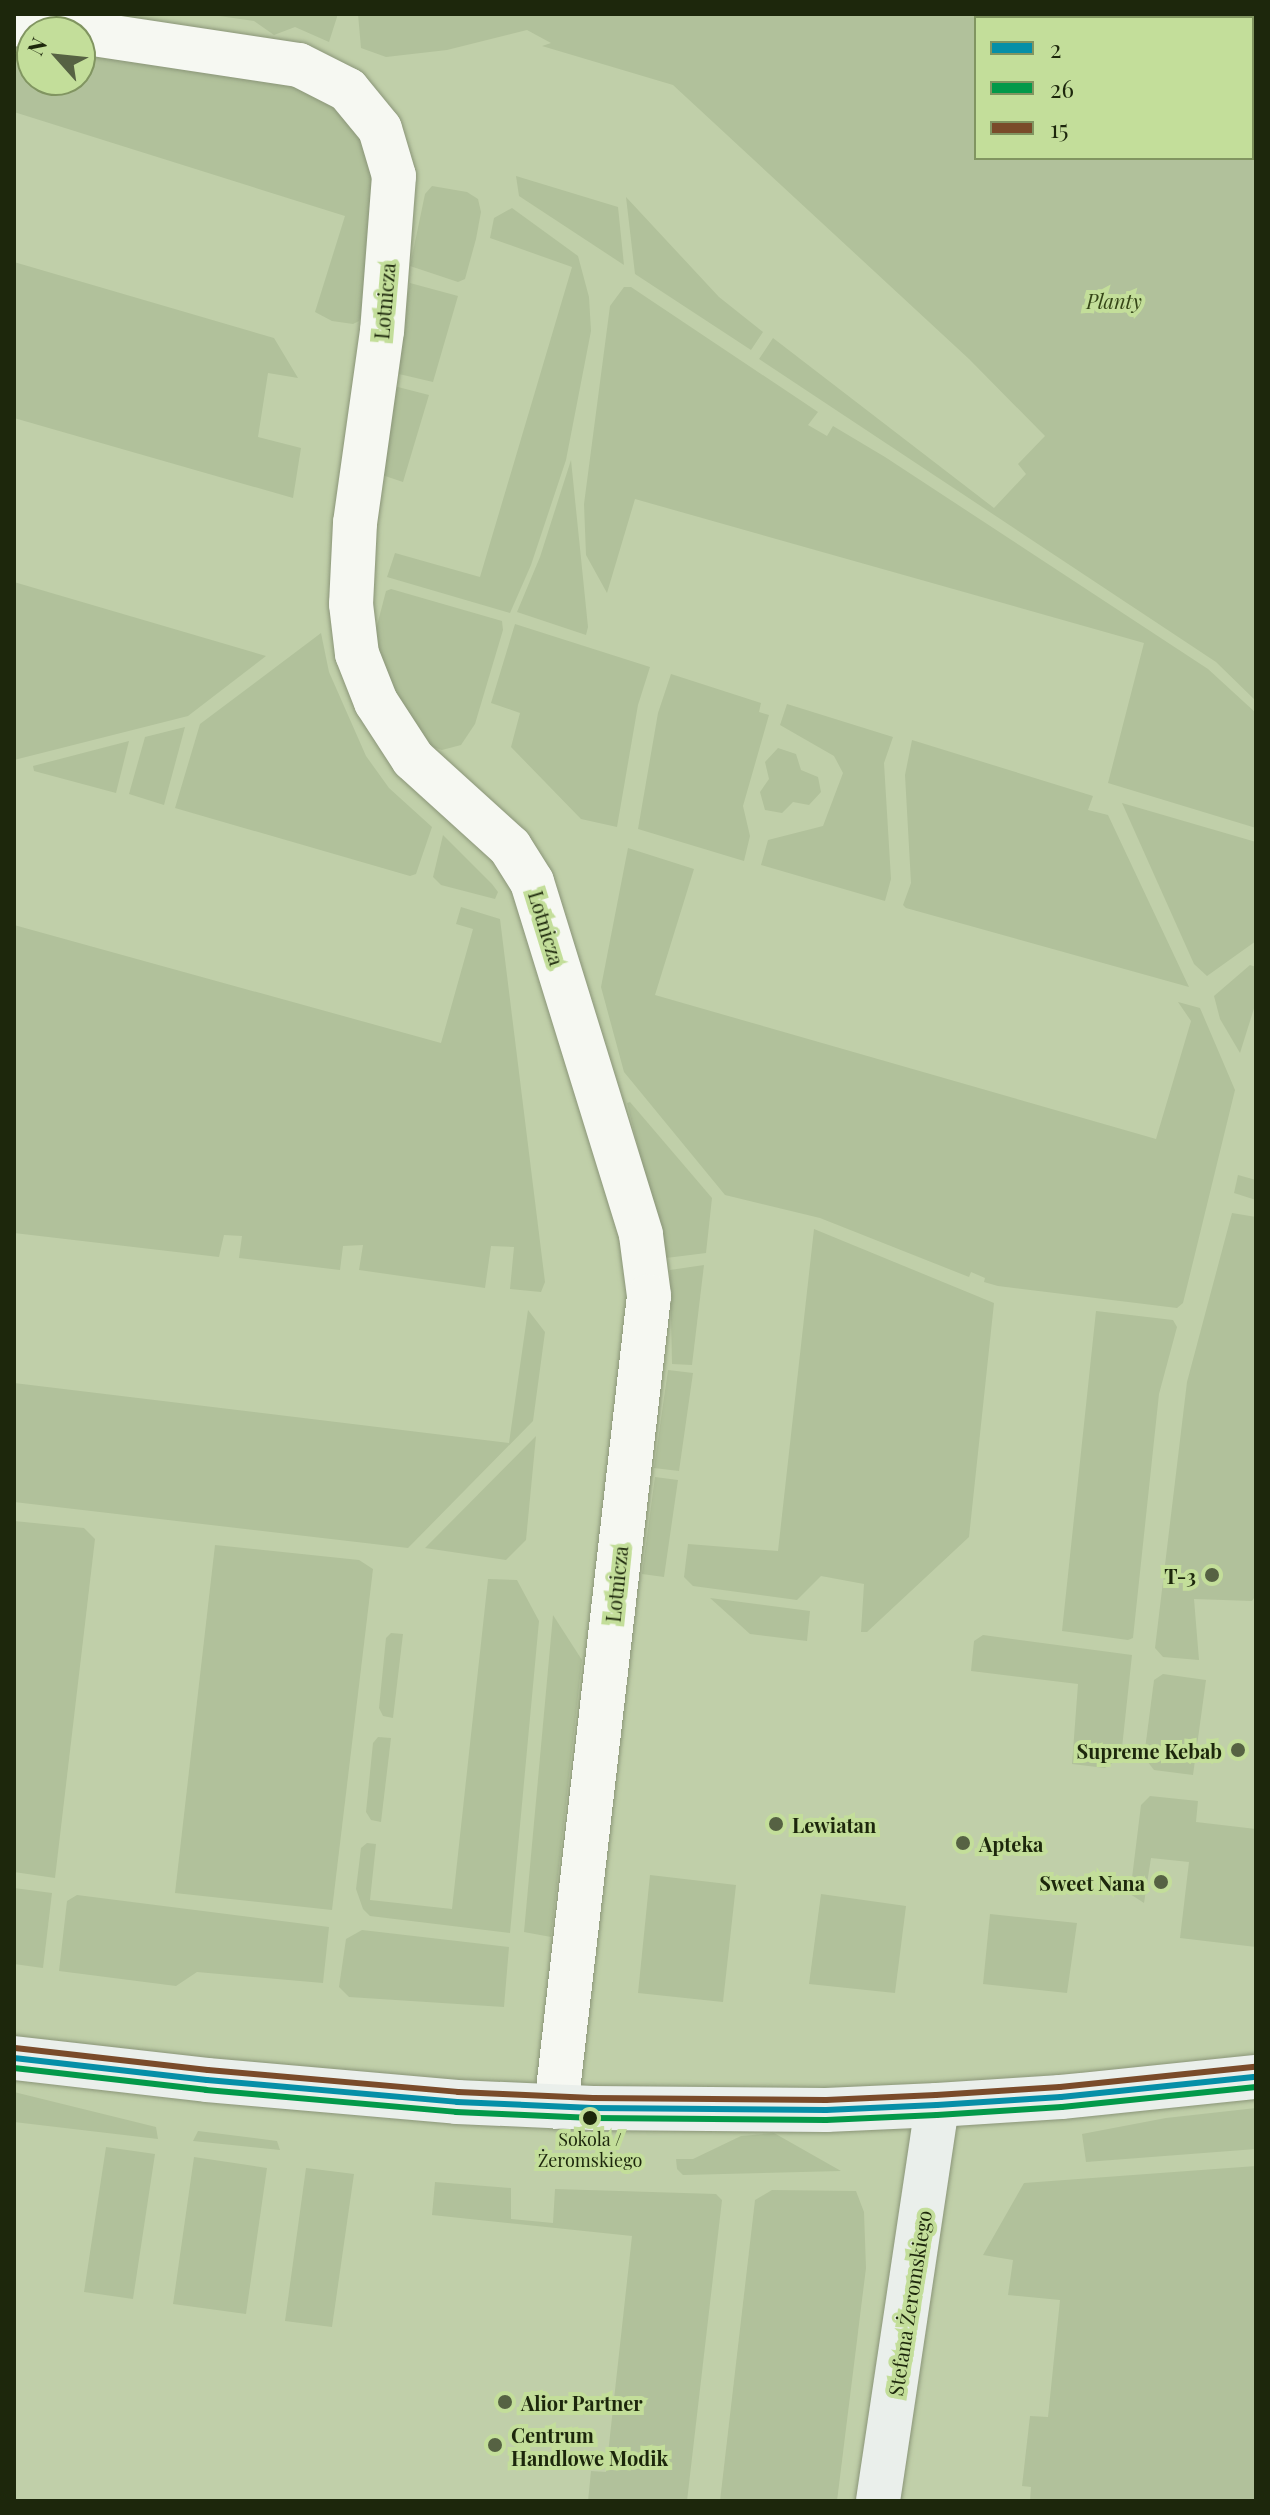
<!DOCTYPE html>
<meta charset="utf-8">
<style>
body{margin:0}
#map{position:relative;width:1270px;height:2515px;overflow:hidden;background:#c0cfa9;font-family:"Playfair Display",serif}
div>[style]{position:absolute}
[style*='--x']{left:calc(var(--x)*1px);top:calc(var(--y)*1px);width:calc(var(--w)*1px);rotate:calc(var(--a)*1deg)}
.green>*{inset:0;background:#b1c19b}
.roads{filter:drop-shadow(0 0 2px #8a9578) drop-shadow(0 0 2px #8a9578)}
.street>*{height:44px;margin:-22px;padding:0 22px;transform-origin:22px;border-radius:22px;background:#f6f8f2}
.secondary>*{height:44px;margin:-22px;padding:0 22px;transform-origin:22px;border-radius:22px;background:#eaefeb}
.bus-1>*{height:6px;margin:-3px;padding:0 3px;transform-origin:3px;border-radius:3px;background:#068fa7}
.bus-2>*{height:6px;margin:-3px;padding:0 3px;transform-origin:3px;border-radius:3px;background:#03994a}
.bus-3>*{height:6px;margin:-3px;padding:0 3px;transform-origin:3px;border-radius:3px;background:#7a4b2a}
.dots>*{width:22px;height:22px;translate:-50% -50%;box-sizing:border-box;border:4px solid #c3de9a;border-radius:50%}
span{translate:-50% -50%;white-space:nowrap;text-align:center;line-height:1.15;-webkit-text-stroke:8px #c3de9a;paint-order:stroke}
.bus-label{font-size:18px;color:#1d270c}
.park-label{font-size:20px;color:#354517;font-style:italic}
.street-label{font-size:20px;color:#1d270c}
.poi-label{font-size:20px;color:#1d270c;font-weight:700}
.right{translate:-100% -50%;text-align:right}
.left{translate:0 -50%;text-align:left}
.frame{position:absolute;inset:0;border:16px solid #1d270c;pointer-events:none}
.legend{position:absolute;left:974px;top:16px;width:280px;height:144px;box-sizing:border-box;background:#c3de9a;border:2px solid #819561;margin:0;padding:10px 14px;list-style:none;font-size:24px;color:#1d270c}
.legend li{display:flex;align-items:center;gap:16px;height:40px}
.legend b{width:40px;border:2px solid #819561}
.north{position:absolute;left:16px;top:16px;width:80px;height:80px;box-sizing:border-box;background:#c3de9a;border:2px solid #819561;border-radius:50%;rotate:297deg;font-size:22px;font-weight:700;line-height:32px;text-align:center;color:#1d270c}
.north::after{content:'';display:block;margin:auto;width:28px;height:36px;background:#566243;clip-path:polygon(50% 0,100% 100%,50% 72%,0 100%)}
</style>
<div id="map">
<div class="green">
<i style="clip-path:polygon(205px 14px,337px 14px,337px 17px,329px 42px,295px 27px,274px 35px,254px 21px)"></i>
<i style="clip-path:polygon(evenodd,358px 14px,1256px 14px,1256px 701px,1216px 662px,759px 359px,773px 338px,994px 508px,1026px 474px,1018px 464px,1045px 436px,969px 359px,673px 85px,542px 46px,551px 43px,527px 30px,447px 50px,386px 57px,361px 48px,358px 14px,976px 18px,1252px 18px,1252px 158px,976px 158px,976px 18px)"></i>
<i style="clip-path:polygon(14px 42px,32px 45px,32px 80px,80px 80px,80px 52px,286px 79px,331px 97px,370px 150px,377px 175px,364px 309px,359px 321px,353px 324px,332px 321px,315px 312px,345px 216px,14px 112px)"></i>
<i style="clip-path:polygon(516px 176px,618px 207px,624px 265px,519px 196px)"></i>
<i style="clip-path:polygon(432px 186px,467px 192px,478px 199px,481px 212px,476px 239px,465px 279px,458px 282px,410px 266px,425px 194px)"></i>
<i style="clip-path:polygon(626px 197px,719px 297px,763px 332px,751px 350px,635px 274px)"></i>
<i style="clip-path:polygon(512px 208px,578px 256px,589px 297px,591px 331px,566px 460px,531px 565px,510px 613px,387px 577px,395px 553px,480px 577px,572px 267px,490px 238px,494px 218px)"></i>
<i style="clip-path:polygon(14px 262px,274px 338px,298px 378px,268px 373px,258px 437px,301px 448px,293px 498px,14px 418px)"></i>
<i style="clip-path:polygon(410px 283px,458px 296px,433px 382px,399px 374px,394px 368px)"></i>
<i style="clip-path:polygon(624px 287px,631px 287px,818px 412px,808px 425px,827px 436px,833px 426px,885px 457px,1208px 669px,1256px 713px,1256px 828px,1108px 783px,1144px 643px,635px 499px,607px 593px,586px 555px,584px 504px,610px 306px)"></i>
<i style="clip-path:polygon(394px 386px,429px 395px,403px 482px,382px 475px)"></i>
<i style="clip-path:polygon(571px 460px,588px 627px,586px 635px,517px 612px,540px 557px)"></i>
<i style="clip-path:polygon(14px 582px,266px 656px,188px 716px,14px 760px)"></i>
<i style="clip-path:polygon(391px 589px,502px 621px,503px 630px,475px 724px,461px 745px,442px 750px,433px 747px,421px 736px,395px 694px,374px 637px,386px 591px)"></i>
<i style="clip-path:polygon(515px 624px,650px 667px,638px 705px,617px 827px,581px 819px,511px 747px,520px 713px,491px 703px)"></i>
<i style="clip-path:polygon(321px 633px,329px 672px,366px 756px,389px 788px,432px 827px,416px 874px,410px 876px,175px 808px,200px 724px)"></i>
<i style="clip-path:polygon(671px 674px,761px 703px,759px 712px,769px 715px,743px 806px,750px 836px,744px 861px,638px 829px,658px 713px)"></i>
<i style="clip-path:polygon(787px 704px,893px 737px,884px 763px,891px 879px,885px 901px,761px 865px,768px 840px,823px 826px,843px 773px,834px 756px,780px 725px)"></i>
<i style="clip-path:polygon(185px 727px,164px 805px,129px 794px,145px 737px)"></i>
<i style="clip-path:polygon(912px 740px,1093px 796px,1088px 810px,1108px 815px,1189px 987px,906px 908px,903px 905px,911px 883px,905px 775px)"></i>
<i style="clip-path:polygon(129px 741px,116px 793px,34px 771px,33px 766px)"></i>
<i style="clip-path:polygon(778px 748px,796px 754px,801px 770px,818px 777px,821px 792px,809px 805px,793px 802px,782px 813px,765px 810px,760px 792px,769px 779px,765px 762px)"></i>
<i style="clip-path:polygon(1122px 803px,1256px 842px,1256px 941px,1207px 976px,1194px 964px)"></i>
<i style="clip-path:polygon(443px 835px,492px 884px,498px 892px,495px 899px,441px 885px,433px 877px)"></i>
<i style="clip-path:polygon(628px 848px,694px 869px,655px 995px,1156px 1139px,1191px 1021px,1178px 1002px,1200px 1008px,1235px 1090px,1183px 1303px,1177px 1308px,998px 1286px,984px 1282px,985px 1278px,971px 1272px,969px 1277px,820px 1218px,725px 1195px,624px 1072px,601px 987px)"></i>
<i style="clip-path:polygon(461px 907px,500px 919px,545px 1282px,541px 1292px,510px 1289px,514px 1247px,491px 1246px,485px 1288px,359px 1270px,363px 1245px,343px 1246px,340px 1270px,239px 1258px,242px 1236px,224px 1235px,219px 1257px,14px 1233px,14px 925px,441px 1043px,473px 929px,456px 924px)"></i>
<i style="clip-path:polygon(1250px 965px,1256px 967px,1256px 1002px,1240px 1053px,1220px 1019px,1214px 996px)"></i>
<i style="clip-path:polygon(630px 1102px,712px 1198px,706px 1253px,666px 1258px,627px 1103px)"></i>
<i style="clip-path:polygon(1238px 1175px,1256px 1180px,1256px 1200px,1234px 1193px)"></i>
<i style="clip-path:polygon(1232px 1213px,1256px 1217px,1256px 1595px,1252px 1601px,1194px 1599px,1199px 1660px,1163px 1657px,1155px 1648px,1187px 1382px)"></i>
<i style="clip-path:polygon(814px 1229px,994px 1303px,969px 1537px,867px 1632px,861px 1632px,864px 1584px,821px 1576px,797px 1600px,693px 1586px,684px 1577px,688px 1544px,778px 1551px)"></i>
<i style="clip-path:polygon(704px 1265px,692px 1365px,672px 1364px,670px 1270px)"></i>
<i style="clip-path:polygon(528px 1310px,545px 1332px,533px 1421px,408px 1548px,14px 1502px,14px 1383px,509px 1443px)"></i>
<i style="clip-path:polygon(1096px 1311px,1173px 1320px,1177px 1327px,1159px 1394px,1133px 1638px,1128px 1640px,1062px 1631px)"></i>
<i style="clip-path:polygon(668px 1370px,693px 1373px,679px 1471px,654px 1468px)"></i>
<i style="clip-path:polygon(536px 1436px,526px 1540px,506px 1560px,425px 1548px)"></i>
<i style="clip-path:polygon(655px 1477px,678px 1480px,664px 1577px,642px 1574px)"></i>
<i style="clip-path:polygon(14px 1521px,84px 1528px,95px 1539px,55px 1878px,14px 1872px)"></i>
<i style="clip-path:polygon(215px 1545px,359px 1560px,373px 1569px,332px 1910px,175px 1893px)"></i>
<i style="clip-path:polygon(488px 1579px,517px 1580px,539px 1621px,510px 1933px,370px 1916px,363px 1909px,356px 1889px,361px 1848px,367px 1843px,376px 1844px,370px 1900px,452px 1909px)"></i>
<i style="clip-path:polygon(710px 1598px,810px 1611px,807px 1641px,750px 1634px)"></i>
<i style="clip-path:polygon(553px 1615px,582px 1660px,551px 1937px,524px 1932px)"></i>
<i style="clip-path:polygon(391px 1633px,403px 1634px,393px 1718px,383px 1716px,379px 1708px,386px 1638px)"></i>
<i style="clip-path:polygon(983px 1635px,1132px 1655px,1121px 1757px,1105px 1768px,1072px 1764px,1078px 1684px,971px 1671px,974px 1641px)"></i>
<i style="clip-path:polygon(1163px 1674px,1206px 1680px,1193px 1775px,1154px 1770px,1144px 1757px,1154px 1680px)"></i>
<i style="clip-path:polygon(378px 1737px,391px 1738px,381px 1822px,371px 1820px,366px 1812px,373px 1743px)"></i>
<i style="clip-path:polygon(1150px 1796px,1198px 1801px,1196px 1822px,1256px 1829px,1256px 1947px,1180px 1938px,1189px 1862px,1151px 1858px,1144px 1903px,1130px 1894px,1141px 1805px)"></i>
<i style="clip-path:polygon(650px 1875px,736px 1885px,723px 2002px,638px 1993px)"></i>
<i style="clip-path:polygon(14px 1888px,52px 1893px,43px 1968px,14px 1964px)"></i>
<i style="clip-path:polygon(821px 1894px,906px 1906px,895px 1993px,809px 1984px)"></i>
<i style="clip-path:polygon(77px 1895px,329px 1927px,323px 1983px,197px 1972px,176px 1986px,59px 1971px,67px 1901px)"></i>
<i style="clip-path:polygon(990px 1914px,1077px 1923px,1067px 1993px,983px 1984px)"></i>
<i style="clip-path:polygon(362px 1930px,509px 1947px,504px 2007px,349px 1997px,339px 1987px,346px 1939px)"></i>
<i style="clip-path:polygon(14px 2092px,156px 2127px,158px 2139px,14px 2122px)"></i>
<i style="clip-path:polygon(1256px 2108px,1256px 2149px,1086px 2162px,1082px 2134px,1166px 2118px)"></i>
<i style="clip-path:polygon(198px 2131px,277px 2141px,280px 2150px,193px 2141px)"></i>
<i style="clip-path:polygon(774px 2133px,841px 2171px,683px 2175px,677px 2169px,676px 2159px,693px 2159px,741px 2136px)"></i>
<i style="clip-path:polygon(106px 2147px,155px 2154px,133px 2299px,84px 2292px)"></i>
<i style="clip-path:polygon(194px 2157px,267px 2168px,246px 2314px,173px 2304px)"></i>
<i style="clip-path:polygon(1256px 2166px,1256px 2501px,1030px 2501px,1031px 2487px,1022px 2486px,1030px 2416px,1048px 2417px,1060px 2300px,1008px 2295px,1013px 2260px,983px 2255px,1024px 2183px)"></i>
<i style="clip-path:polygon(306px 2168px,354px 2174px,332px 2327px,285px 2321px)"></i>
<i style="clip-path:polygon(435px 2182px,511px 2188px,511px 2219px,553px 2223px,555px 2189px,716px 2194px,722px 2200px,687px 2501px,588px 2501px,591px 2471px,606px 2472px,632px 2236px,432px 2215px)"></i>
<i style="clip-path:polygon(772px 2190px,856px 2191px,864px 2212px,866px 2268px,837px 2501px,720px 2501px,755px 2200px)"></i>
</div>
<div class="roads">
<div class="street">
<i style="--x:14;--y:24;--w:64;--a:7.2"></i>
<i style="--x:80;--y:32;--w:221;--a:8.6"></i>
<i style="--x:299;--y:65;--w:55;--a:27"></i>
<i style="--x:348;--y:90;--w:50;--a:50.6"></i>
<i style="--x:380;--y:129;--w:49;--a:73.4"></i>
<i style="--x:394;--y:176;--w:155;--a:94.4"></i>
<i style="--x:382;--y:331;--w:194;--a:98"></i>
<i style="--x:355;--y:523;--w:81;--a:92.8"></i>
<i style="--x:351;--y:604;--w:50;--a:83.2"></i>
<i style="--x:357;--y:654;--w:52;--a:68.4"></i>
<i style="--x:376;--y:702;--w:68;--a:57"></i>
<i style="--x:413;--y:759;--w:131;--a:42.2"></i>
<i style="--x:510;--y:847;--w:41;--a:57.8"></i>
<i style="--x:532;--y:882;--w:369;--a:72.8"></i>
<i style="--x:641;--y:1235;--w:62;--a:82.5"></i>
<i style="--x:649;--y:1296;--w:816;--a:96.54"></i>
</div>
<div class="secondary">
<i style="--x:14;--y:2058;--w:194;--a:6.5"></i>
<i style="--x:207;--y:2080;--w:251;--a:5"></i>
<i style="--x:457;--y:2102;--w:136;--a:2.5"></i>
<i style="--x:593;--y:2108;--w:233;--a:0.5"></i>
<i style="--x:826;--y:2110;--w:111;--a:-2.6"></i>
<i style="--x:937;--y:2105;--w:124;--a:-3.7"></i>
<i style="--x:1061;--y:2097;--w:196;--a:-5.9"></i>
<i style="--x:878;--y:2501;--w:400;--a:-81.5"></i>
</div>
</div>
<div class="bus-1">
<i style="--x:14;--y:2058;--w:194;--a:6.5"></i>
<i style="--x:207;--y:2080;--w:251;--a:5"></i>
<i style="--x:457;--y:2102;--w:136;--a:2.5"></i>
<i style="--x:593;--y:2108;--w:233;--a:0.5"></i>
<i style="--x:826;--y:2110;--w:111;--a:-2.6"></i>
<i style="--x:937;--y:2105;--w:124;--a:-3.7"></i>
<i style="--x:1061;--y:2097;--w:196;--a:-5.9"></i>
</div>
<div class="bus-2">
<i style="--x:14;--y:2068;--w:193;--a:6.5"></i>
<i style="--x:206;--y:2090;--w:251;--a:5"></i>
<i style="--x:456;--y:2112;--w:137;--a:2.5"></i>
<i style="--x:593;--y:2118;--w:233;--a:0.5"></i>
<i style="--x:826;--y:2120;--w:111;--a:-2.6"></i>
<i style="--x:937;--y:2115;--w:125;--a:-3.7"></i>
<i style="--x:1062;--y:2107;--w:195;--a:-5.9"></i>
</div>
<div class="bus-3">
<i style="--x:15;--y:2048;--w:194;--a:6.5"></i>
<i style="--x:208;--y:2070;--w:251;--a:5"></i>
<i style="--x:458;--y:2092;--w:135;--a:2.5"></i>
<i style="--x:593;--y:2098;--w:233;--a:0.5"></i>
<i style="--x:826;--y:2100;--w:110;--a:-2.6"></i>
<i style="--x:936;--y:2095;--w:124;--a:-3.7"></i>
<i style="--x:1060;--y:2087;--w:196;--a:-5.9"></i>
</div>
<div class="dots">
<i style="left:1212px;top:1575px;background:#566243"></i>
<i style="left:1238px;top:1750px;background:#566243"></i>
<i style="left:776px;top:1824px;background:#566243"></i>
<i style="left:963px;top:1843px;background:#566243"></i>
<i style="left:1161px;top:1882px;background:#566243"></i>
<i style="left:590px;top:2118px;background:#1d270c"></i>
<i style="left:505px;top:2402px;background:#566243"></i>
<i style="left:495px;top:2445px;background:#566243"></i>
</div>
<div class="bus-label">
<span style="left:590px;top:2150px">Sokola /<br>Żeromskiego</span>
</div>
<div class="park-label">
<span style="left:1114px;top:300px">Planty</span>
</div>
<div class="street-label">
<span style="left:384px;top:301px;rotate:-85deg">Lotnicza</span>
<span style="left:547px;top:928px;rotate:73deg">Lotnicza</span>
<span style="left:616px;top:1584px;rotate:-84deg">Lotnicza</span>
<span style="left:909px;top:2303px;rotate:-81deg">Stefana Żeromskiego</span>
</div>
<div class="poi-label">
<span class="right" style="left:1196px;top:1575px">T-3</span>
<span class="right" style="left:1222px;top:1750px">Supreme Kebab</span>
<span class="left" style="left:792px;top:1824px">Lewiatan</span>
<span class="left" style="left:979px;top:1843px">Apteka</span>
<span class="right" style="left:1145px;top:1882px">Sweet Nana</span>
<span class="left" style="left:521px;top:2402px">Alior Partner</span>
<span class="left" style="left:511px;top:2446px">Centrum<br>Handlowe Modik</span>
</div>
<div class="frame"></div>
<ul class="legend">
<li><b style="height:10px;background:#068fa7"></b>2</li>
<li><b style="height:10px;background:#03994a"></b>26</li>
<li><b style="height:10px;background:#7a4b2a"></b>15</li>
</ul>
<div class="north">N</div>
</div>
